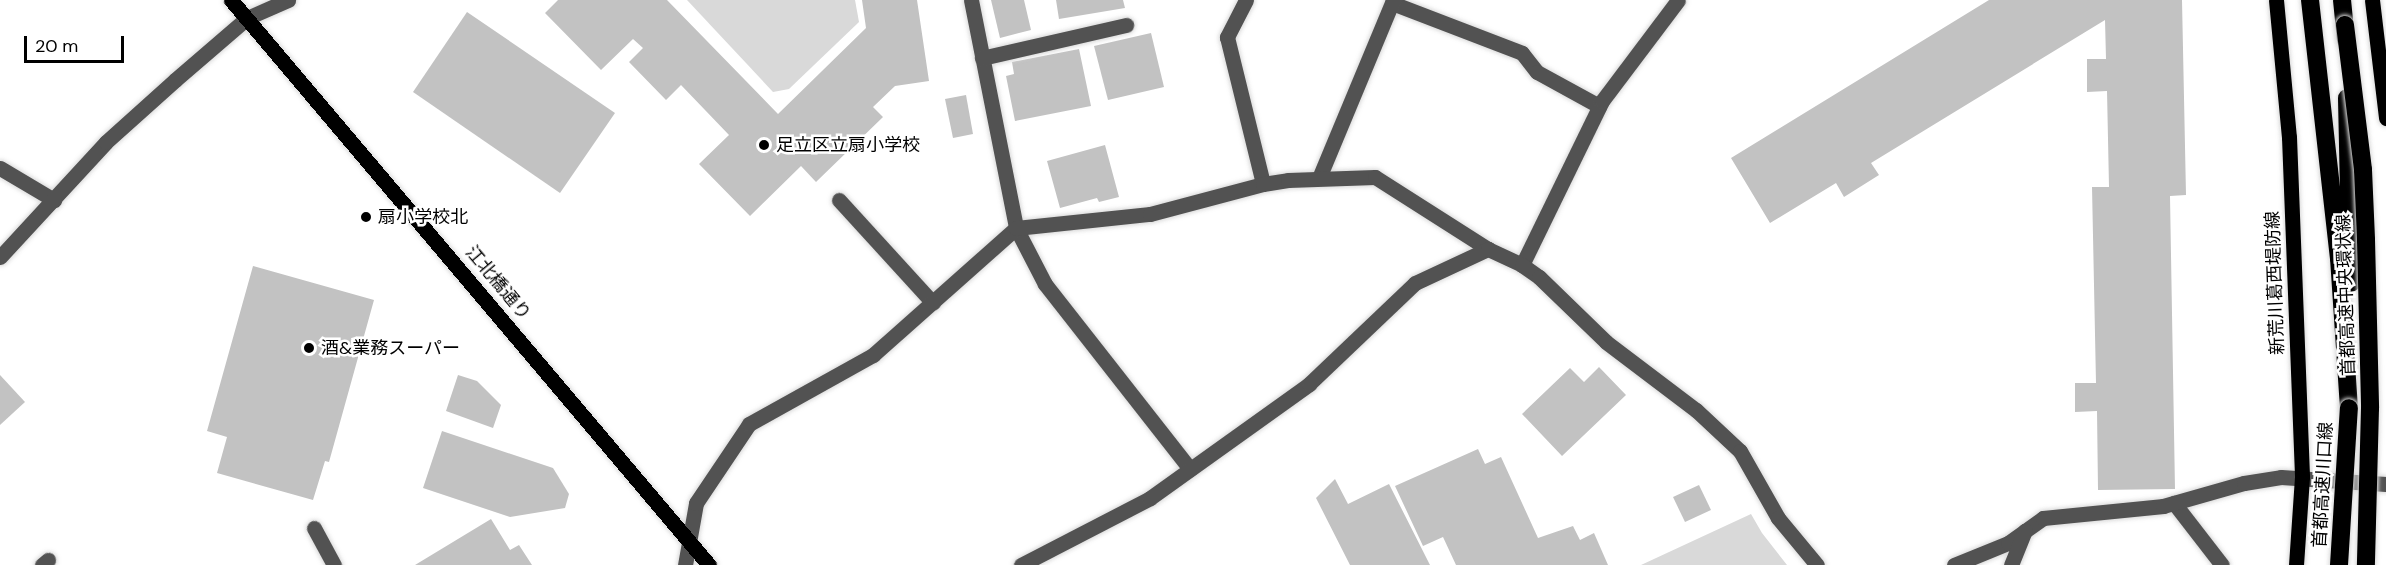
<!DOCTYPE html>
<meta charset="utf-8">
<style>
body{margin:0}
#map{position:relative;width:2386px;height:565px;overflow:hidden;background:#fff;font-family:"DM Sans","Noto Sans JP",sans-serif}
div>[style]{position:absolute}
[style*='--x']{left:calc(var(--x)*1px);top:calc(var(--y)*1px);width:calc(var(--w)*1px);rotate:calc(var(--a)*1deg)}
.green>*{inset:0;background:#d9d9d9}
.building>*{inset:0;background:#c2c2c2}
.roads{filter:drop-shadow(0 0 2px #dbdbdb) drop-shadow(0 0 2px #dbdbdb)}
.minor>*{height:15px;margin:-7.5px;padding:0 7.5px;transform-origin:7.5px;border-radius:7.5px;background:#525252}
.major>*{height:15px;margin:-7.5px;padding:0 7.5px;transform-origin:7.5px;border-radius:7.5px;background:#000}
.highway>*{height:18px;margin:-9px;padding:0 9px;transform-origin:9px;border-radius:9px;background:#000}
.bridges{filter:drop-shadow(0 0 2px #dbdbdb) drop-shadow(0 0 2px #dbdbdb)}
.highway-bridge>*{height:18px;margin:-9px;padding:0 9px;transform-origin:9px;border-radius:9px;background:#000}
.dots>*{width:16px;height:16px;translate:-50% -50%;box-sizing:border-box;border:3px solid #fff;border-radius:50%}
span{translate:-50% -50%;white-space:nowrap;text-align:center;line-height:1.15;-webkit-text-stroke:5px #fff;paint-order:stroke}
.poi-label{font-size:18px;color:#000}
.left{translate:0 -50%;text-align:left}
.street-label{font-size:18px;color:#000}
.scale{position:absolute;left:24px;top:36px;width:100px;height:27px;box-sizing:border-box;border:3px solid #000;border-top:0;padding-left:8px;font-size:18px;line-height:21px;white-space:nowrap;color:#000;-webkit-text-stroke:4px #fff;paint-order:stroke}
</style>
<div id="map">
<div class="green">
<i style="clip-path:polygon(687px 0,855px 0,859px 22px,789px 89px,773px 92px)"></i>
<i style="clip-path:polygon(1751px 514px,1762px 533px,1787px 565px,1641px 565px)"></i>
</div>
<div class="building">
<i style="clip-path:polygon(558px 0,667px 0,778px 114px,866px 28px,862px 0,917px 0,929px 81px,895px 86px,873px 107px,883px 117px,816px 182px,801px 166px,750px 216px,699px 164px,729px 135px,681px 85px,666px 100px,629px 62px,643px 48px,633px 39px,601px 70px,545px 13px)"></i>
<i style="clip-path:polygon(991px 0,1024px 0,1031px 30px,1000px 38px)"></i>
<i style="clip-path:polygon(1056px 0,1123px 0,1125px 8px,1059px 19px)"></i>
<i style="clip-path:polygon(1989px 0,2182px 0,2186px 195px,2170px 196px,2175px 489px,2098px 490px,2097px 411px,2075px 412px,2075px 383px,2096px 383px,2092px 187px,2109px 187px,2107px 91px,2087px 92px,2087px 59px,2106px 59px,2105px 20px,1871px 163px,1879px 175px,1844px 197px,1836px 183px,1770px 223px,1731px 158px)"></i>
<i style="clip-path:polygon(467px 12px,615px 113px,560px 193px,413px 92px)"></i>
<i style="clip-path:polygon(1151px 33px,1164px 87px,1108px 100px,1094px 46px)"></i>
<i style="clip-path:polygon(1079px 49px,1091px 106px,1015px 121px,1006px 76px,1014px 74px,1012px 62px)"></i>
<i style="clip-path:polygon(966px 95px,973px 134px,953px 138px,945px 99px)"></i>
<i style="clip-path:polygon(1105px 145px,1119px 197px,1099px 202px,1097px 198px,1060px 208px,1047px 161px)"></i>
<i style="clip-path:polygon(253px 266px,374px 300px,329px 462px,325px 461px,313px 500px,217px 473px,227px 437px,207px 431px)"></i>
<i style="clip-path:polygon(1599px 367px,1626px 395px,1562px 456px,1522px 414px,1570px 368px,1584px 382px)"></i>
<i style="clip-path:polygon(0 375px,25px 402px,0 425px)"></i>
<i style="clip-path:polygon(458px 375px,477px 381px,501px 405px,493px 428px,446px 411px)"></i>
<i style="clip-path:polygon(442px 431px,553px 468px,569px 494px,565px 508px,510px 517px,423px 488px)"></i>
<i style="clip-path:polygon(1478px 449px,1485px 464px,1501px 457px,1538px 538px,1573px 526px,1580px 540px,1594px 533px,1608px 565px,1456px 565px,1443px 537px,1423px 546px,1395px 486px)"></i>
<i style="clip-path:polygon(1335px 479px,1348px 504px,1389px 484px,1430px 565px,1350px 565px,1316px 498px)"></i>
<i style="clip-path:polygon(1699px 485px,1711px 510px,1685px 522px,1673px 497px)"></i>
<i style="clip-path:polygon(491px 519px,510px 550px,519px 545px,532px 565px,415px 565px)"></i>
</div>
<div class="roads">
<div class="minor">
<i style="--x:971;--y:0;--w:232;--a:78.8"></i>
<i style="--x:1016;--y:228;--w:63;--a:62.6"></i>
<i style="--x:1045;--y:284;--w:235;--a:51.9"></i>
<i style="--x:1246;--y:0;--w:42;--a:117.2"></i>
<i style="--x:1227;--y:37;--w:151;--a:76.2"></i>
<i style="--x:1392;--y:3;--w:139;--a:21"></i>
<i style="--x:1522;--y:53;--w:24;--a:52"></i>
<i style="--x:1537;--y:72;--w:71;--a:28.7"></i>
<i style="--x:982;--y:58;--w:148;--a:-12.9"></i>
<i style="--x:0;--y:168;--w:63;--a:30.7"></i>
<i style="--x:1319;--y:178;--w:193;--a:-67.4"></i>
<i style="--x:839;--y:200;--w:139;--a:47.6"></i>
<i style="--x:0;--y:257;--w:156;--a:-47.3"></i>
<i style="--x:106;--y:142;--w:93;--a:-41.9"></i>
<i style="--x:175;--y:80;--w:95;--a:-40.7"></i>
<i style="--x:247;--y:18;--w:45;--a:-23.7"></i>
<i style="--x:1522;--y:265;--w:182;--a:-64"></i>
<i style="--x:1602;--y:101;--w:126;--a:-53"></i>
<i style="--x:2174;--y:503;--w:78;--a:52.3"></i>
<i style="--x:314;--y:528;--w:42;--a:61.6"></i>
<i style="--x:42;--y:565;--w:8;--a:-40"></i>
<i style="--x:685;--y:565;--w:63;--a:-79.9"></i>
<i style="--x:696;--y:503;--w:95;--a:-56.1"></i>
<i style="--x:749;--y:424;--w:142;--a:-29.1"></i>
<i style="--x:873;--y:355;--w:191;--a:-41.6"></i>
<i style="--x:1016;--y:228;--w:135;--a:-6"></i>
<i style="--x:1150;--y:214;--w:117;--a:-14.9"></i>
<i style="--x:1263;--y:184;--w:25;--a:-9"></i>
<i style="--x:1288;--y:180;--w:87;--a:-2"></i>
<i style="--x:1375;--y:177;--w:134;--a:32.5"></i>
<i style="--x:1021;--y:565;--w:145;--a:-27.4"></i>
<i style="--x:1150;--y:498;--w:196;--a:-35.6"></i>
<i style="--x:1309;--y:384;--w:146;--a:-43.6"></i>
<i style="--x:1415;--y:283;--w:81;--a:-25"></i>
<i style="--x:1488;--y:249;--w:38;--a:25"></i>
<i style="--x:1522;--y:265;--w:21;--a:35"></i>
<i style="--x:1539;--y:277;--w:93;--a:44.1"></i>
<i style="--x:1606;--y:342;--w:113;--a:37.1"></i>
<i style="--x:1696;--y:410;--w:60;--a:43"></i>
<i style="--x:1740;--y:451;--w:77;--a:60.4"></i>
<i style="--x:1778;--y:518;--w:61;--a:50.3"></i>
<i style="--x:1954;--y:565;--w:58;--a:-22.2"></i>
<i style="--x:2008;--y:543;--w:43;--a:-35.5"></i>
<i style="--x:2043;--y:518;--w:121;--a:-5.7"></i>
<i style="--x:2163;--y:506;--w:84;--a:-15.9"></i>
<i style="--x:2244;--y:483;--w:37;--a:-9"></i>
<i style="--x:2281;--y:477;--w:105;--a:3.8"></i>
<i style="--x:2011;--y:565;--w:37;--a:-68"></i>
</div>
<div class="major">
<i style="--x:231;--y:0;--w:740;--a:49.77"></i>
<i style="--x:2276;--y:0;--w:138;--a:84.6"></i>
<i style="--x:2289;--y:137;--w:340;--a:87.8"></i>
<i style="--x:2302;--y:477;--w:88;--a:93.9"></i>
<i style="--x:2372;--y:0;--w:119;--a:83.2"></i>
</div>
<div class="highway">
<i style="--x:2310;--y:0;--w:260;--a:83.6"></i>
<i style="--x:2339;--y:258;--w:150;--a:86.2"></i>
<i style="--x:2342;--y:0;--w:40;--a:84.3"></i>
<i style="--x:2347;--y:98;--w:185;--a:88.8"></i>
</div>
</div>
<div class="bridges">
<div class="highway-bridge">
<i style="--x:2345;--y:25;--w:146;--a:82.9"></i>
<i style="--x:2363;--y:170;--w:70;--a:87.5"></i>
<i style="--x:2366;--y:240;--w:168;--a:88.6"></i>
<i style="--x:2370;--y:408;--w:157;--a:91.5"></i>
<i style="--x:2339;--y:565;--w:157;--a:-86.4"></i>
</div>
</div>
<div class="dots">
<i style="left:764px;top:145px;background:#000"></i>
<i style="left:366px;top:217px;background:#000"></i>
<i style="left:309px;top:348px;background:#000"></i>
</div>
<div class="poi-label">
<span class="left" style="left:776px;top:145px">足立区立扇小学校</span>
<span class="left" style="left:378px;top:217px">扇小学校北</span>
<span class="left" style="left:321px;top:348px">酒&amp;業務スーパー</span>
</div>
<div class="street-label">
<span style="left:498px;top:283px;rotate:50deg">江北橋通り</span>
<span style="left:2275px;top:283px;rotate:-92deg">新荒川葛西堤防線</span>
<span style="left:2346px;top:295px;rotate:-92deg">首都高速中央環状線</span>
<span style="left:2323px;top:485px;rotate:-87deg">首都高速川口線</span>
</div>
<div class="scale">20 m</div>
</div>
